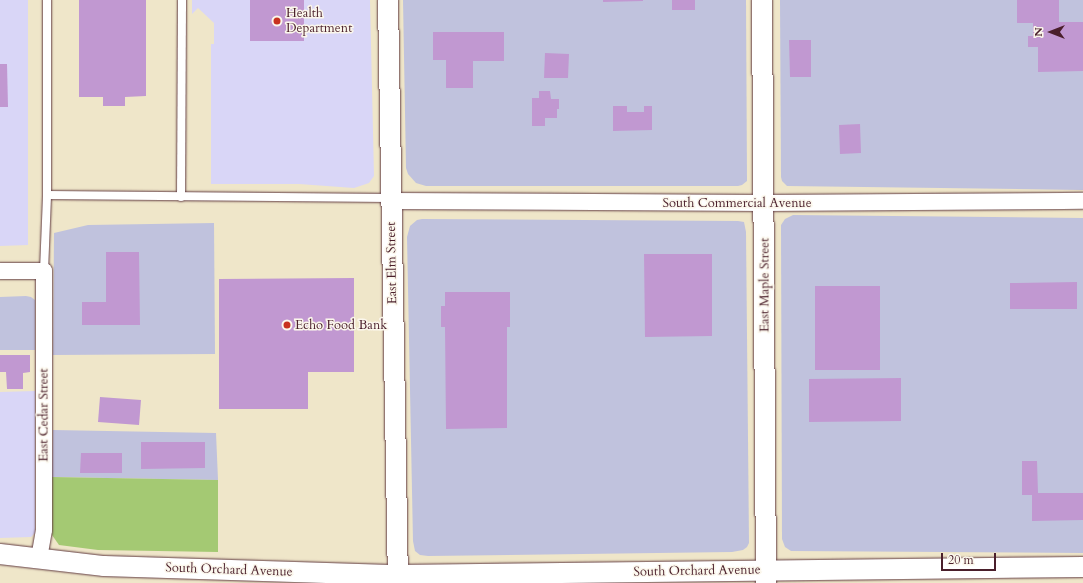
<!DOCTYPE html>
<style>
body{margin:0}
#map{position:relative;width:1083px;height:583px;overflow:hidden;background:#efe6c9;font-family:Cardo,serif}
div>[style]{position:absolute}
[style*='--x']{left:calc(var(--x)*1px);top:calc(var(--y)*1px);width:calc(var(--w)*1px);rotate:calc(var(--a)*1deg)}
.built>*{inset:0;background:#d9d6f7}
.industrial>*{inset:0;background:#c0c2dd}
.green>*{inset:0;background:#a4c973}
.building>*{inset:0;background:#c198d1}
.roads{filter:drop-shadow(0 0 1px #633d43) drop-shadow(0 0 1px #633d43)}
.service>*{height:8px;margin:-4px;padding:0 4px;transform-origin:4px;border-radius:4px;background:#fff}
.minor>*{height:16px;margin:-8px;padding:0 8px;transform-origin:8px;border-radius:8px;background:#fff}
.tertiary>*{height:20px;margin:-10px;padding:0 10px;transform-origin:10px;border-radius:10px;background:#fff}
.dots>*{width:11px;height:11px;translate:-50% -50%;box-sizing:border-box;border:2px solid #fbf7ec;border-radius:50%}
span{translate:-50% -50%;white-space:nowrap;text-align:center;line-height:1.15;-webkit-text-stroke:3px #fbf7ec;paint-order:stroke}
.poi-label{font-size:13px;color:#4a1f2b}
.left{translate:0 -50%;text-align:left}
.street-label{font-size:13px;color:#4a1f2b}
.north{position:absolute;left:1031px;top:12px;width:40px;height:40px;-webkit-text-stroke:3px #fbf7ec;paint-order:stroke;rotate:270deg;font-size:11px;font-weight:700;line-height:16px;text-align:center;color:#4a1f2b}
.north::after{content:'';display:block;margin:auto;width:14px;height:18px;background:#4a1f2b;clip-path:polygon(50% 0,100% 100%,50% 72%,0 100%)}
.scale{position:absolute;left:941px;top:553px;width:55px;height:18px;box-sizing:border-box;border:2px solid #4a1f2b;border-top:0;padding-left:5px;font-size:12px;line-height:14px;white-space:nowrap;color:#4a1f2b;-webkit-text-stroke:3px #fbf7ec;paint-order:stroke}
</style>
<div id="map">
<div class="built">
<i style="clip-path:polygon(0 0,28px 0,28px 245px,0 246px)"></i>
<i style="clip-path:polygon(192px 0,370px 0,374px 176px,369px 183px,354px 188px,299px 184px,211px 184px,211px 44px,214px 44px,214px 23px,198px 8px,192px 14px)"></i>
<i style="clip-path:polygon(35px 391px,35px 533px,31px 537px,0 538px,0 392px)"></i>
</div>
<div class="industrial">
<i style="clip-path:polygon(403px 0,746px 0,747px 181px,742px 185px,738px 186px,426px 186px,416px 183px,408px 174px,406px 168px)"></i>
<i style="clip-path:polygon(780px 0,1083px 0,1083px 190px,787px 186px,782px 181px,781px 177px)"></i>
<i style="clip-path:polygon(793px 215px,1083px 218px,1083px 553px,791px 551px,785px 547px,782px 539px,781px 225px,785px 219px)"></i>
<i style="clip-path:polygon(422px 219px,738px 221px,744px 222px,746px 232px,749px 543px,747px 547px,743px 550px,732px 552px,428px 556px,420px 555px,415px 551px,413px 541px,407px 237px,410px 226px,417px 220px)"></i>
<i style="clip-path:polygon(214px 223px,215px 354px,53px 355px,54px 233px,88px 225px)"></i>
<i style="clip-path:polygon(26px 296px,31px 297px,35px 300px,35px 350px,0 350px,0 297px)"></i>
<i style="clip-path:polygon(53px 430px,216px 433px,218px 480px,52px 477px)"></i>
</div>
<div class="green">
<i style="clip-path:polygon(52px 477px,218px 480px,218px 552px,98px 550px,59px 545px,52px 535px)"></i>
</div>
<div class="building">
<i style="clip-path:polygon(79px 0,146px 0,146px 96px,125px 97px,125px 106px,103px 106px,103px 97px,79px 97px)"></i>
<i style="clip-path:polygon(250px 0,304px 0,304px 41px,250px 41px)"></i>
<i style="clip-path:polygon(603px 0,643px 0,643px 1px,603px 2px)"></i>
<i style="clip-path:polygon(672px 0,695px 0,695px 10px,672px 10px)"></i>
<i style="clip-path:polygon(1017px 0,1059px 0,1059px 22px,1083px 22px,1083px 71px,1038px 72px,1038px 47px,1028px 47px,1028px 36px,1033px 36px,1033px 23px,1017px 23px)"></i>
<i style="clip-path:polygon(433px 32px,504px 32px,504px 61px,473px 61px,473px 88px,446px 88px,446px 60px,433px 60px)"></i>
<i style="clip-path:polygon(789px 40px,811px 40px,811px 77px,790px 77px)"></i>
<i style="clip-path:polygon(545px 53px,569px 54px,568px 78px,544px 78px)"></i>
<i style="clip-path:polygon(0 64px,7px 64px,8px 107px,0 107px)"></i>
<i style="clip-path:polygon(539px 91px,550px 91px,551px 99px,559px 99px,559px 109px,557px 109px,557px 118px,545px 118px,545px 126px,532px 126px,532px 98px,539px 98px)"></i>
<i style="clip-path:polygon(613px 106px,627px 106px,627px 112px,644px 112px,644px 106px,652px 106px,652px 130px,613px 131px)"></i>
<i style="clip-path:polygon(860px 124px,861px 153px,840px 154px,839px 125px)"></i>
<i style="clip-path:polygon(106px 252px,139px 252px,140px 325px,82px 325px,82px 302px,106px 302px)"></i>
<i style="clip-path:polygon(644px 254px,712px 254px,712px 336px,645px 337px)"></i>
<i style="clip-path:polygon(354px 278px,354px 372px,308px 372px,308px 409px,219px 409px,219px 279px)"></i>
<i style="clip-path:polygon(1077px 282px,1077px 309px,1010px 309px,1010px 283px)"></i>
<i style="clip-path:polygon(815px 286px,880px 286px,880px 370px,815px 370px)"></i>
<i style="clip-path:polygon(445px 292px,510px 292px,510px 327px,507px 327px,507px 428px,446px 429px,445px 327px,441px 327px,441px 306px,445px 306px)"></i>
<i style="clip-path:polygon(0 355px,30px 355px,30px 372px,23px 373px,23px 389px,7px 389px,6px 372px,0 372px)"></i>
<i style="clip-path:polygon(901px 378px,901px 421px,809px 422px,809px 379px)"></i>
<i style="clip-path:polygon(100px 397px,141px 400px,139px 425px,98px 422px)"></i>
<i style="clip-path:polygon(141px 442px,205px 442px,205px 468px,141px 469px)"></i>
<i style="clip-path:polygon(81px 453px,122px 453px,122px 473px,80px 473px)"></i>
<i style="clip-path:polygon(1022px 461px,1037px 461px,1038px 493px,1083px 493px,1083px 520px,1032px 521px,1032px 495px,1022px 495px)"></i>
</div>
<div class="roads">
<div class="service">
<i style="--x:47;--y:195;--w:343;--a:0.5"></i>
<i style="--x:181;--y:197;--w:197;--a:-89.7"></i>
<i style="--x:44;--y:271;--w:76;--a:-87.7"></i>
<i style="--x:47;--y:195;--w:195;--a:-90"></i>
</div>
<div class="minor">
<i style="--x:391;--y:201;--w:373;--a:0.3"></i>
<i style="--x:764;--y:203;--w:319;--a:-0.4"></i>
<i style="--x:0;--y:271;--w:44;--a:0"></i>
<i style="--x:44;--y:271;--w:259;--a:90"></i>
<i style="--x:44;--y:530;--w:28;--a:100"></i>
</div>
<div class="tertiary">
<i style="--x:388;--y:0;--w:583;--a:89.02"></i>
<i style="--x:762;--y:0;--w:583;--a:89.61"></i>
<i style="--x:0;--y:554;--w:105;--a:6.6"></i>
<i style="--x:104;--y:566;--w:294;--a:1.8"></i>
<i style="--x:398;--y:575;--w:685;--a:-0.67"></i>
</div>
</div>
<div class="dots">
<i style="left:277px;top:21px;background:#c8321e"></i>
<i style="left:287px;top:325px;background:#c8321e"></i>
</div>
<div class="poi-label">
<span class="left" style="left:286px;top:21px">Health<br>Department</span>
<span class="left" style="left:295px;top:325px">Echo Food Bank</span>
</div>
<div class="street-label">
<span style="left:737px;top:203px">South Commercial Avenue</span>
<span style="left:392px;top:263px;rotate:-91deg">East Elm Street</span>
<span style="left:765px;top:285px;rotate:-90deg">East Maple Street</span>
<span style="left:44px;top:415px;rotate:-90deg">East Cedar Street</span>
<span style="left:229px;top:570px;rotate:2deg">South Orchard Avenue</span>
<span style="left:697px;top:571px;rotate:-1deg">South Orchard Avenue</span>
</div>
<div class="north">N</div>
<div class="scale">20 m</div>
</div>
